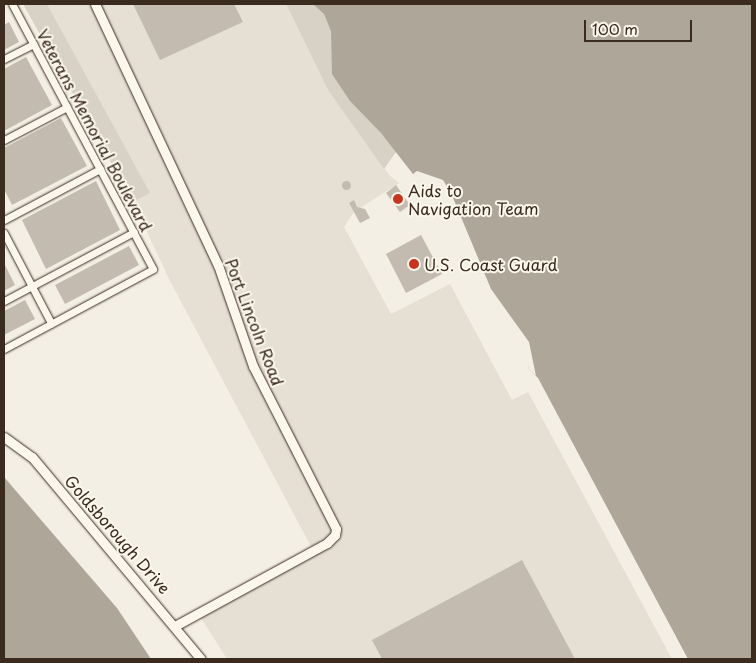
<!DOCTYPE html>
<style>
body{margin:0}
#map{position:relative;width:756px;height:663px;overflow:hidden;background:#f3efe4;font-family:"Playpen Sans",sans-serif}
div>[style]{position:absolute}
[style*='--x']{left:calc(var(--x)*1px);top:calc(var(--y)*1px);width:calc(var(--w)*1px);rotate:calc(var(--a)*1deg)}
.built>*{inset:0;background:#e5dfd4}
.green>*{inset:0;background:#d8d1c6}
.water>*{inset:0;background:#afa69a}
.pier>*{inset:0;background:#f3efe4}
.building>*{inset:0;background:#c3bbb0}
.round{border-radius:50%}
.roads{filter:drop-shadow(0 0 1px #3b2a1e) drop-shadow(0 0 1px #3b2a1e)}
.minor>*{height:7px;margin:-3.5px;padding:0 3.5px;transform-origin:3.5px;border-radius:3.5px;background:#fbf7ec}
.tertiary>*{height:9px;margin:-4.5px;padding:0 4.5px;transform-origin:4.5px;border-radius:4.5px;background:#fbf7ec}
.dots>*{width:14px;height:14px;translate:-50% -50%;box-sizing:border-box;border:2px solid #fbf7ec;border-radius:50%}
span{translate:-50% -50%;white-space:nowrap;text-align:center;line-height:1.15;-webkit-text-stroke:4px #fbf7ec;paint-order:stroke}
.street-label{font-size:16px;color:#3b2a1e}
.poi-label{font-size:16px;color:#3b2a1e}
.left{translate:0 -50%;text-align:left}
.frame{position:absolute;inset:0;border:5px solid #3b2a1e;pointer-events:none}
.scale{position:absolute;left:584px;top:20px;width:108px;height:22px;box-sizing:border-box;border:2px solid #3b2a1e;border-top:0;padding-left:6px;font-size:15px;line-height:18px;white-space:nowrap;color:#3b2a1e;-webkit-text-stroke:4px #fbf7ec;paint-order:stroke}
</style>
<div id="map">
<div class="built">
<i style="clip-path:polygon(47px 4px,286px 4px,328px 90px,389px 175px,399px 183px,354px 212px,344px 227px,391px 314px,450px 284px,512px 400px,528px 392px,672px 659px,227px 659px,198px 613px,314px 552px,170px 281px,133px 202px,149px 193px)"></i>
</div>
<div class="green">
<i style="clip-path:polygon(23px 4px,47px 4px,150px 193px,133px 202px)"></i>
<i style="clip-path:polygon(286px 4px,369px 4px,443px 180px,413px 174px,396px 152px,384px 169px,328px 90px)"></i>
</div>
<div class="water">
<i style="clip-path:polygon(313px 4px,752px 4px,752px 659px,688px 659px,538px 378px,529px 369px,525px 346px,500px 310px,440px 183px,413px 174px,381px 133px,350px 101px,332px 74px,331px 31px,324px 14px)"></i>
<i style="clip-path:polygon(4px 477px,117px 608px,151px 659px,4px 659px)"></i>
</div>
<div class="pier">
<i style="clip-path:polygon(417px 171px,443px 180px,451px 193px,491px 289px,529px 342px,536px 376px,529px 369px,523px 347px,492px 299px,438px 185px,413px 174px)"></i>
</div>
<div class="building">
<i style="clip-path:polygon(133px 4px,234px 4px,243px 22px,160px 60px)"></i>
<i style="clip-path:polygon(9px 22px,19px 42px,4px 50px,4px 25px)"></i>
<i style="clip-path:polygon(26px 57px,52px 105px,4px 131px,4px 69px)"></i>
<i style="clip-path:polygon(61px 118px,87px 166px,12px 205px,4px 189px,4px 148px)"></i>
<i class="round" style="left:341.5px;top:180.5px;width:9px;height:9px"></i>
<i style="clip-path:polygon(96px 181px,120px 230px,46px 269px,22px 220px)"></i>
<i style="clip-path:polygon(396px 185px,410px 205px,400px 212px,386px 193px)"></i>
<i style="clip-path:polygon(354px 200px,357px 207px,365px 209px,370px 218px,360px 223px,349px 203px)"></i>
<i style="clip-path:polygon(421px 235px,442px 274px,406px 293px,386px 254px)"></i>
<i style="clip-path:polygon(129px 246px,139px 265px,65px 304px,55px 285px)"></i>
<i style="clip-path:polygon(4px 263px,15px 285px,4px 291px)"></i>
<i style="clip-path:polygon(25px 300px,35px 319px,4px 335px,4px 311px)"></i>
<i style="clip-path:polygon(522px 560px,575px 659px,382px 659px,372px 640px)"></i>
</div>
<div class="roads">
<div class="minor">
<i style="--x:4;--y:59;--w:33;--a:-27"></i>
<i style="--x:4;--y:140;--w:71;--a:-27.6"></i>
<i style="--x:4;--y:220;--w:109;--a:-28"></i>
<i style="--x:4;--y:233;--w:102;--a:62.4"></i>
<i style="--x:4;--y:301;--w:147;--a:-28"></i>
<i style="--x:4;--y:349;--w:169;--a:-28.2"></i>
<i style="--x:153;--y:269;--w:300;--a:-118"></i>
</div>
<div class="tertiary">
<i style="--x:95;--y:4;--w:289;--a:64.8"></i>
<i style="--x:218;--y:265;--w:107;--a:70.9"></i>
<i style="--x:253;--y:366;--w:183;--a:63"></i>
<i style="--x:336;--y:529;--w:6;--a:99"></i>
<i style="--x:335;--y:535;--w:11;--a:135"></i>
<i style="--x:327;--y:543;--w:173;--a:151.4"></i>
<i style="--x:4;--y:437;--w:34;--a:36"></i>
<i style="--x:32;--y:457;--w:263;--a:50.1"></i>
</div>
</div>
<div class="dots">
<i style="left:398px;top:199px;background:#c8321e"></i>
<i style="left:414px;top:264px;background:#c8321e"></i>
</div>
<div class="street-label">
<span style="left:95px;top:130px;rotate:62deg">Veterans Memorial Boulevard</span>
<span style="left:255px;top:322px;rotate:69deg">Port Lincoln Road</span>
<span style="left:118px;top:534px;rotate:49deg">Goldsborough Drive</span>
</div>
<div class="poi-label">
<span class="left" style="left:408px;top:199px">Aids to<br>Navigation Team</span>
<span class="left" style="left:424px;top:264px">U.S. Coast Guard</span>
</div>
<div class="frame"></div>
<div class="scale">100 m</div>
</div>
